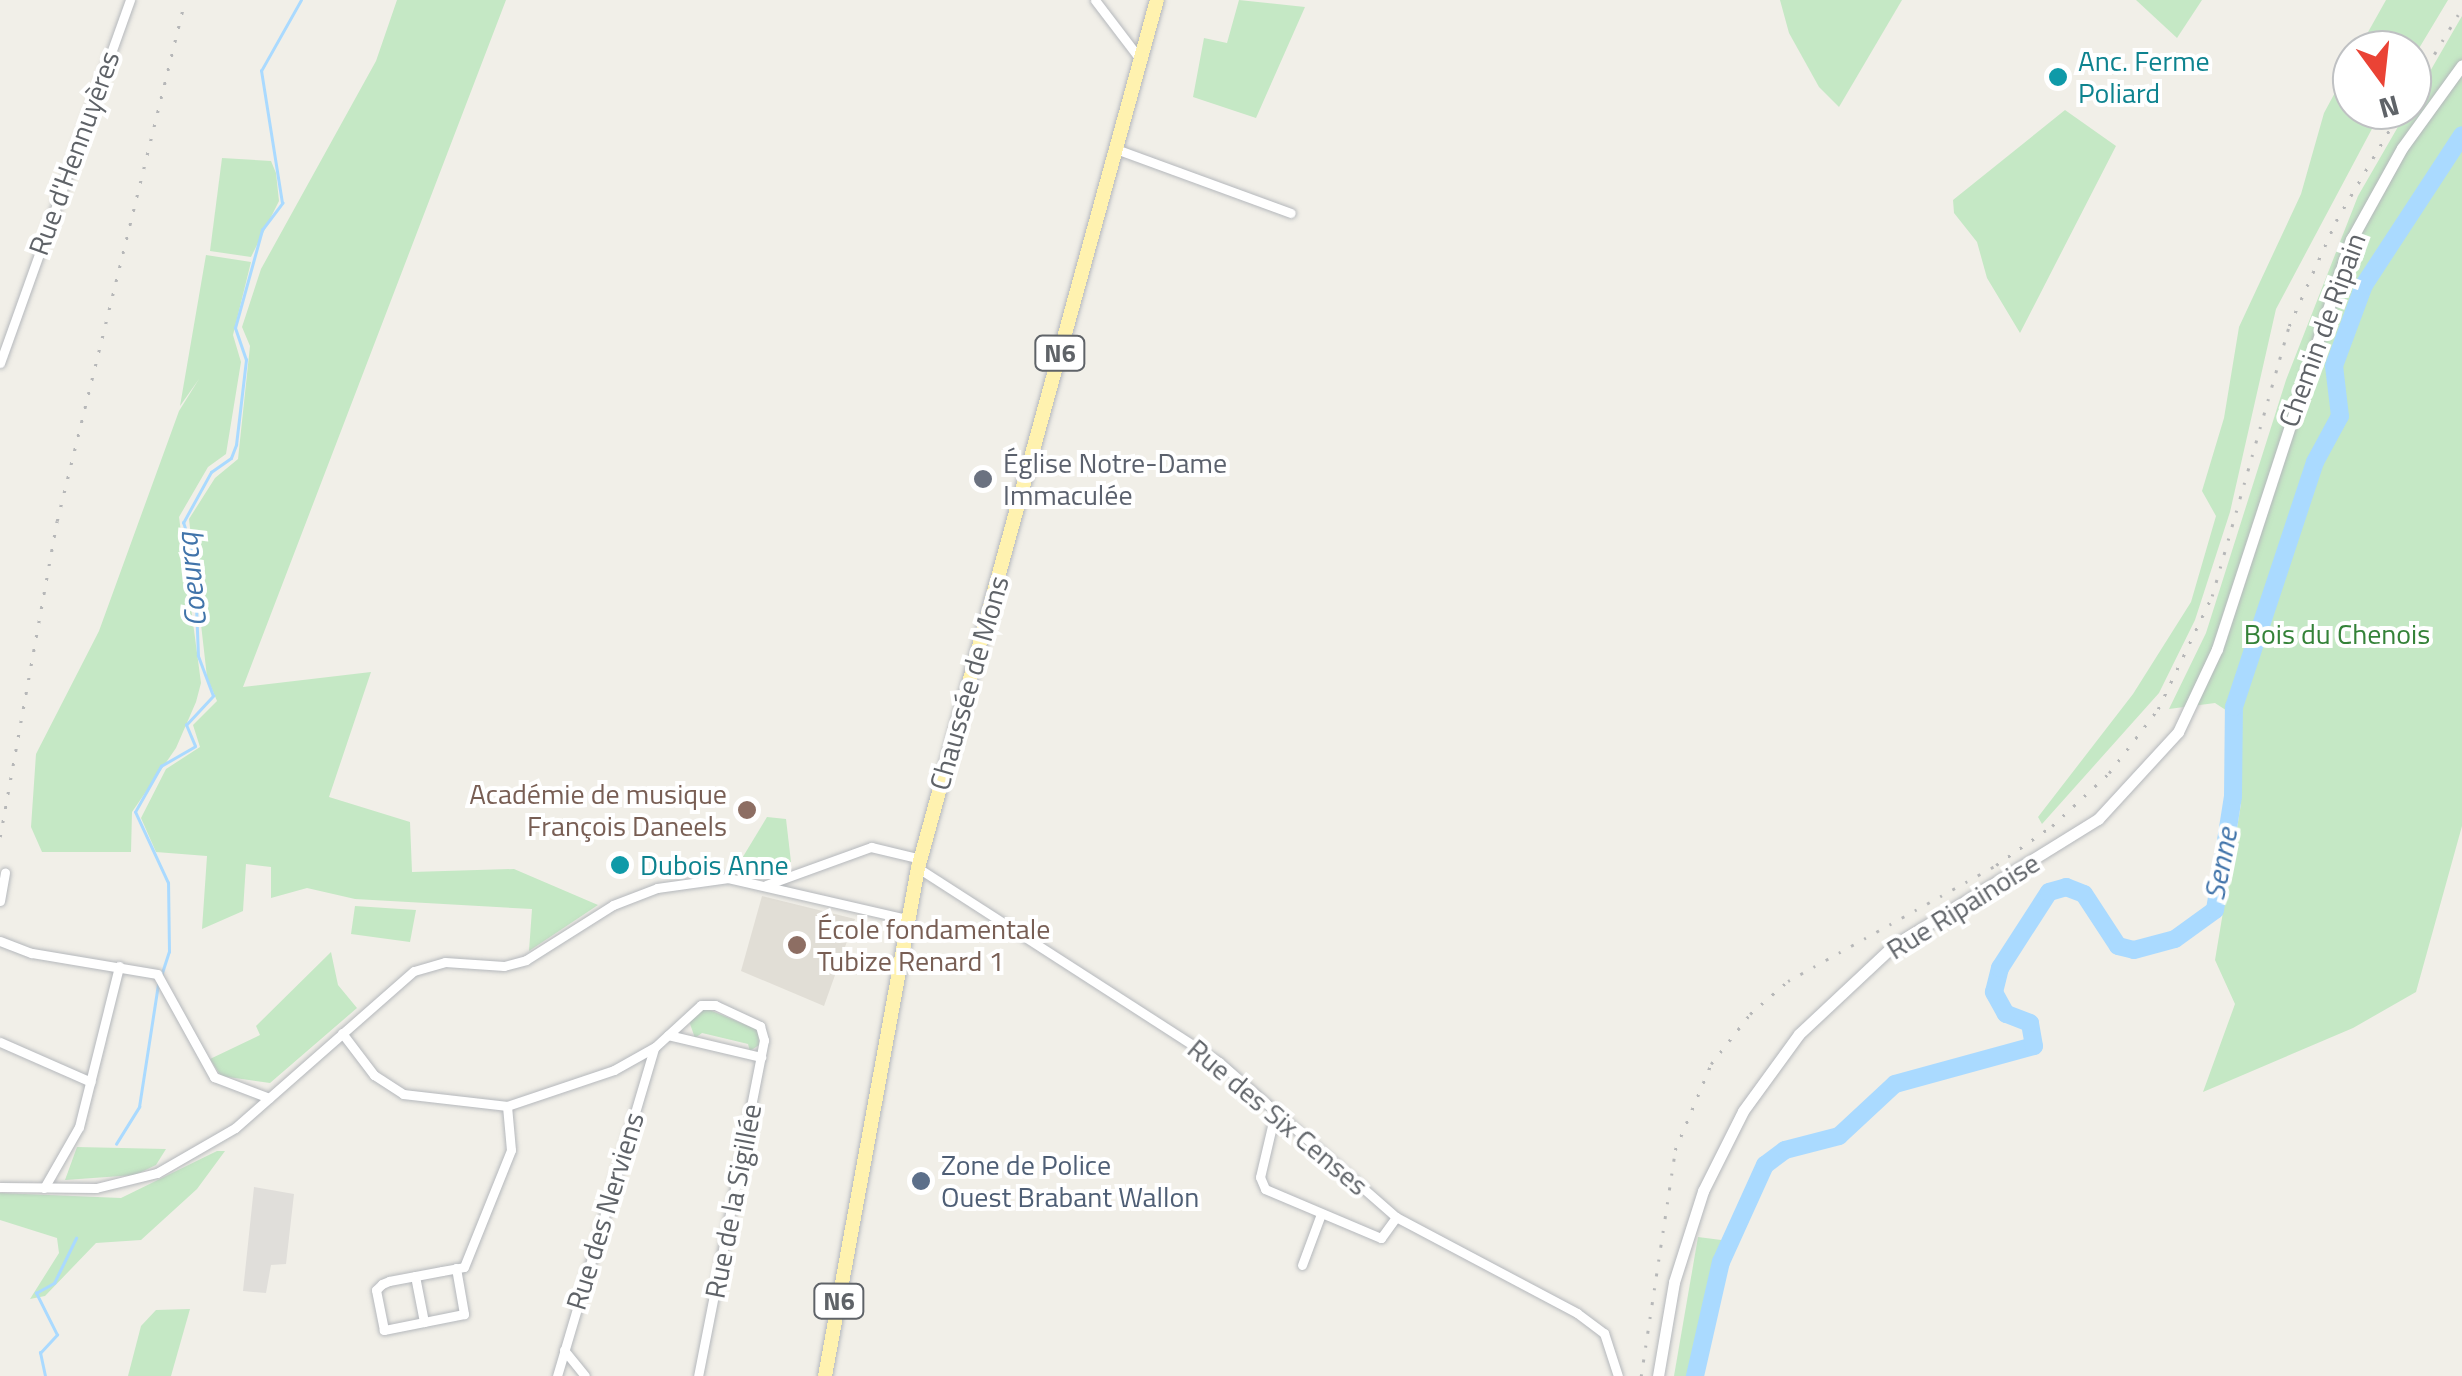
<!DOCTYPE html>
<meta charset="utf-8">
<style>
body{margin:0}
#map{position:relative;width:2462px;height:1376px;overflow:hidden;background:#f1efe8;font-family:"Titillium Web",sans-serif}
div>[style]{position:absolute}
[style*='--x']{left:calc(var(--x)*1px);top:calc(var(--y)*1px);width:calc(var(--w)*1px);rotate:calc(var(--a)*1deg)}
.industrial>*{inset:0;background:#e0deda}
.education>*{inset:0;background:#e1ded6}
.green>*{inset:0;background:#c5e8c5}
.stream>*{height:2.5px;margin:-1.25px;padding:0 1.25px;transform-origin:1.25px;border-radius:1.25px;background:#aadaff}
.river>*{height:18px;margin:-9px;padding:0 9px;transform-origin:9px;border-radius:9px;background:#aadaff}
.roads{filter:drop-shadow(0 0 2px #b5b8bc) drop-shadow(0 0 2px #b5b8bc)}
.street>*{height:9px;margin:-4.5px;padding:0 4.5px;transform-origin:4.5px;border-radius:4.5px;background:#fff}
.secondary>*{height:11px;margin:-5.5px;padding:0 5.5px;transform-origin:5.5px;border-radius:5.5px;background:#fff}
.primary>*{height:14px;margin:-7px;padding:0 7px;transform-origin:7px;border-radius:7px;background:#fff2af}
.rail>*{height:2.5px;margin-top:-1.25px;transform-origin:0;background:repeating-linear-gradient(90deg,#b6b7b8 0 2.5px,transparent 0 14.5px)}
.dots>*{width:28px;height:28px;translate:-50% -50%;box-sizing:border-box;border:5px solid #fff;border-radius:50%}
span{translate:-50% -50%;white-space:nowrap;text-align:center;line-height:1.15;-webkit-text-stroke:8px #fff;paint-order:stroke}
.shield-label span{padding:2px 8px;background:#fff;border:2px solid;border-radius:8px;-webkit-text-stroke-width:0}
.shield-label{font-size:25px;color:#5f6368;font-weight:700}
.culture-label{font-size:28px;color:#0d838f}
.left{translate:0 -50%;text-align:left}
.street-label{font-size:28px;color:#5f6368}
.worship-label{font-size:28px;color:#5b616d}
.park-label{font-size:28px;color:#348238}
.education-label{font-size:28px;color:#785e54}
.right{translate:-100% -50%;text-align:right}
.service-label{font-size:28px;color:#4e5e75}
.water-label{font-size:30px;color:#4174aa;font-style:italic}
.north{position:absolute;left:2332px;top:30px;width:100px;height:100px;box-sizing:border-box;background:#fff;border:2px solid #bfc1c3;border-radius:50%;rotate:165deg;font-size:28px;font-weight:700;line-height:40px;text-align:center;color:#5f6368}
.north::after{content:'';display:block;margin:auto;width:35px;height:45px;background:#ea4335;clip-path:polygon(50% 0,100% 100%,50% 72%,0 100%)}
</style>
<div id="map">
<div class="industrial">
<i style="clip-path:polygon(254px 1187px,294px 1194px,286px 1264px,271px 1265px,266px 1293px,243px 1291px)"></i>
</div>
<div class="education">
<i style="clip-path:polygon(762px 896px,855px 919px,824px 1006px,741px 971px)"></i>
</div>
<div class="green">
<i style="clip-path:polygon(397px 0,506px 0,243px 687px,371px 672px,329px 797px,410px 822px,412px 872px,514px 869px,598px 905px,529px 951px,532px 909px,355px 899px,307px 888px,271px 898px,271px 867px,246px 864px,243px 911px,202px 929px,207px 856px,156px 852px,141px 818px,166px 769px,200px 747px,193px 725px,217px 701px,207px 677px,189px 519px,215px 478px,238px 459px,250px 346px,242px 327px,261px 269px,376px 61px)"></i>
<i style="clip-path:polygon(1239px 0,1305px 7px,1256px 118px,1193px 97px,1204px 38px,1227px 43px)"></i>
<i style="clip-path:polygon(1780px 0,1902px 0,1839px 107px,1819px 87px,1789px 33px)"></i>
<i style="clip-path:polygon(2136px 0,2202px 0,2177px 38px)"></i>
<i style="clip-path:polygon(2386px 0,2448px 0,2412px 60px,2412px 50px,2358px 50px)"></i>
<i style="clip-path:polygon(2462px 16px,2462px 826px,2416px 992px,2353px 1028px,2203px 1092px,2235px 1004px,2215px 960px,2241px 804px,2241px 720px,2215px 703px,2169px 709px,2206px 633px,2286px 380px,2358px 196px)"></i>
<i style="clip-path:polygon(2352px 61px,2352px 110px,2382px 110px,2276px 309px,2230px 512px,2195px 620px,2159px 693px,2042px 824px,2038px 817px,2133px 694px,2191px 602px,2216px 516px,2202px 491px,2224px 418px,2239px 327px,2301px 194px,2324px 113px)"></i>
<i style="clip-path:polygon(2065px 110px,2116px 146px,2020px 333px,1987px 278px,1977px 242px,1954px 213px,1953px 200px)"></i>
<i style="clip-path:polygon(222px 158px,271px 161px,276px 173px,279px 201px,251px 257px,210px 251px)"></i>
<i style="clip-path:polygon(206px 255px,251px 262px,233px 335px,241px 362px,226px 454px,208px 467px,179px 517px,201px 683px,196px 702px,176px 748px,132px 812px,131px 852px,42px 852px,31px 827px,36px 754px,99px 631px,179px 411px,199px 379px,180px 406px)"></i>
<i style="clip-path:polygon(767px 817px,786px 819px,791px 862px,738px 865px)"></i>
<i style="clip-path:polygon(355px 906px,416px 910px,410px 942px,351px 934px)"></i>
<i style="clip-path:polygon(331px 952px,338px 985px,357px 1008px,270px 1083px,221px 1076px,210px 1059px,260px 1035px,256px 1026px)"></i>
<i style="clip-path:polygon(705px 1008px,758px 1030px,759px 1045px,750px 1051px,748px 1044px,702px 1033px,695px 1038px,689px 1021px)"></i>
<i style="clip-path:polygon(77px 1147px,166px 1149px,156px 1165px,135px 1175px,65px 1180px)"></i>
<i style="clip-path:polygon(217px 1151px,225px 1151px,197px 1189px,141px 1240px,96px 1243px,45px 1296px,30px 1299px,59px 1253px,57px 1238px,0 1220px,0 1193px,121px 1198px)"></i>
<i style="clip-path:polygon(1698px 1237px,1729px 1241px,1699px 1376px,1674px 1376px)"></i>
<i style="clip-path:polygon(190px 1309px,171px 1376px,128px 1376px,141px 1326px,156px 1310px)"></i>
</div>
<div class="stream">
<i style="--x:161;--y:976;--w:25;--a:-72"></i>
<i style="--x:169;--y:952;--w:69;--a:-90.8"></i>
<i style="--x:168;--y:883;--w:78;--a:-114.9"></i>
<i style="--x:135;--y:812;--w:53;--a:-60.5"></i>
<i style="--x:161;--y:766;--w:39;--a:-30"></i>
<i style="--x:195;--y:746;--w:23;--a:-113"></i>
<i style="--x:186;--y:725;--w:40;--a:-47"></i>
<i style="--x:213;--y:696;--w:43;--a:-110.6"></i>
<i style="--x:198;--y:656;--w:100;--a:-92.3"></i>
<i style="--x:194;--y:556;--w:35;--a:-108"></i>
<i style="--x:183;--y:523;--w:58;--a:-61.2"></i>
<i style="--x:211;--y:472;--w:24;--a:-35"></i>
<i style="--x:231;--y:458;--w:14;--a:-69"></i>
<i style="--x:236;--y:445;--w:86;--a:-83.3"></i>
<i style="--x:246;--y:360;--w:34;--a:-109"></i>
<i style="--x:235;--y:328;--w:102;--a:-74.6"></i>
<i style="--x:262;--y:230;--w:34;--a:-53"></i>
<i style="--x:282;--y:203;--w:134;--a:-99"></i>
<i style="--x:261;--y:71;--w:81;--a:-60.6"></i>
<i style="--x:116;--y:1144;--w:44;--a:-58.1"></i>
<i style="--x:139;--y:1107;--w:124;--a:-81.2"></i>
<i style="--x:45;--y:1376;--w:24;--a:-102"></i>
<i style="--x:40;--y:1353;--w:25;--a:-47"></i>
<i style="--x:57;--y:1335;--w:47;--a:-116.6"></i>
<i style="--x:36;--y:1293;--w:21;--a:-29"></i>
<i style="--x:54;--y:1283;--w:50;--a:-63.9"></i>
</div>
<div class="river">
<i style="--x:1695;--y:1376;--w:117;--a:-77.2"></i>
<i style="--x:1721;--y:1262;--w:107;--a:-65.6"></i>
<i style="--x:1765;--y:1165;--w:25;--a:-37"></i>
<i style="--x:1785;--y:1150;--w:56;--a:-14.5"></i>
<i style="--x:1839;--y:1136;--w:76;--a:-42.9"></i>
<i style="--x:1895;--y:1084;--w:144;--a:-15.3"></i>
<i style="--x:2034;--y:1046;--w:23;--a:-100"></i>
<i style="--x:2030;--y:1023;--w:26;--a:-159"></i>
<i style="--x:2006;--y:1014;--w:25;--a:-119"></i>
<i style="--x:1994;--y:992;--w:25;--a:-76"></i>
<i style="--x:2000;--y:968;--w:90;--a:-57.2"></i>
<i style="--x:2049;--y:892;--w:18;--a:-16"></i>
<i style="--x:2066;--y:887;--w:19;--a:21"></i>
<i style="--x:2084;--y:894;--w:62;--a:56.8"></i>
<i style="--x:2118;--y:946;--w:16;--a:14"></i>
<i style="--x:2134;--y:950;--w:42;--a:-15"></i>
<i style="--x:2175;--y:939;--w:49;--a:-35.9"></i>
<i style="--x:2215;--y:910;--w:115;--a:-81"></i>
<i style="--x:2233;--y:796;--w:89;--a:-89.4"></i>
<i style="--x:2234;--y:707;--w:258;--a:-71.7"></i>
<i style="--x:2315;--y:462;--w:52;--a:-61.5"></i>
<i style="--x:2340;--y:416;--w:50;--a:-96.8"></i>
<i style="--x:2334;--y:366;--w:86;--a:-69.7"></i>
<i style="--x:2364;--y:285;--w:179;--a:-56.8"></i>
</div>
<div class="roads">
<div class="street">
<i style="--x:1095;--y:0;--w:74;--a:52.7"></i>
<i style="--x:1116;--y:149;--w:186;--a:20.1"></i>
<i style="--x:0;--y:363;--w:386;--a:-70.3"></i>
<i style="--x:918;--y:868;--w:358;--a:32.8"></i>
<i style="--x:1219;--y:1062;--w:235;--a:41.2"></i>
<i style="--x:1396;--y:1217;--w:205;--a:27.9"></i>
<i style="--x:1577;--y:1313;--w:34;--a:37"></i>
<i style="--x:1604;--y:1333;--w:45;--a:72"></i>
<i style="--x:766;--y:885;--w:112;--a:-19.9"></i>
<i style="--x:871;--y:847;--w:51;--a:13.5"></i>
<i style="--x:0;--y:901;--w:29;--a:-80"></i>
<i style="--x:0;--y:941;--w:34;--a:21"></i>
<i style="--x:32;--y:953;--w:127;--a:9.5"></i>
<i style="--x:157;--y:974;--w:118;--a:61"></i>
<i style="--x:214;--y:1077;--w:59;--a:20.9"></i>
<i style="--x:342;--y:1033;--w:53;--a:52.7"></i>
<i style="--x:374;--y:1075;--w:35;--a:33"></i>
<i style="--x:403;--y:1094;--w:105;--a:6.6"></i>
<i style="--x:507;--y:1106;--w:113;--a:-18.6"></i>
<i style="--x:614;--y:1070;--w:47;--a:-29.3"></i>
<i style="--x:655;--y:1047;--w:62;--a:-42.4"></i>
<i style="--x:701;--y:1005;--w:14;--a:0"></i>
<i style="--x:715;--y:1005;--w:50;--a:25"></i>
<i style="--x:760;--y:1026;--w:15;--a:74"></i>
<i style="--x:764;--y:1040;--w:342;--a:101.1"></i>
<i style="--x:668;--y:1035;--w:96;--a:13.3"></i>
<i style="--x:0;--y:1042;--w:99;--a:23.7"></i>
<i style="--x:1276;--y:1109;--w:70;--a:103.2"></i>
<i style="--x:1260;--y:1177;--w:13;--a:67"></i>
<i style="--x:1265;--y:1189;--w:126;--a:22.9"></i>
<i style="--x:1381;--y:1238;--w:26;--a:-54"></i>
<i style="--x:0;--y:1187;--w:96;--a:0.6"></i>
<i style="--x:96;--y:1188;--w:63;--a:-13.8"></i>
<i style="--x:157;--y:1173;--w:90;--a:-30"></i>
<i style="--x:235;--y:1128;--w:238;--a:-41.3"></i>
<i style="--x:414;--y:971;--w:32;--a:-16"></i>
<i style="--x:445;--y:962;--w:59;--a:3.9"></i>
<i style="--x:504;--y:966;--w:23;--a:-15"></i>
<i style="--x:526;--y:960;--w:103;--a:-32.3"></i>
<i style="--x:613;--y:905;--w:47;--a:-21.1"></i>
<i style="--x:657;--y:888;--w:72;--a:-8"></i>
<i style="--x:728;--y:878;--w:184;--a:12.9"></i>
<i style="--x:44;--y:1188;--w:70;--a:-60.2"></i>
<i style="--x:79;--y:1127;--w:166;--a:-76"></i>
<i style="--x:1302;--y:1265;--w:54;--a:-69.6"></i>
<i style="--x:456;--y:1268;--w:47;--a:80.1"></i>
<i style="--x:464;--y:1314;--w:82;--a:168.7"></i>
<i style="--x:384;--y:1330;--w:41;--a:-101.3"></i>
<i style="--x:376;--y:1290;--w:8;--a:-45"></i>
<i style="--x:382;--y:1284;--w:8;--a:-23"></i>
<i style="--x:389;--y:1281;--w:54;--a:-10.7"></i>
<i style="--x:442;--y:1271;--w:22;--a:-10"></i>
<i style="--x:464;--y:1267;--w:126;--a:-68.1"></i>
<i style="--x:511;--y:1150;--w:44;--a:-95.2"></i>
<i style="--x:415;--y:1276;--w:47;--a:78.9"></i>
<i style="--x:564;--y:1350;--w:33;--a:51"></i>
<i style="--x:557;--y:1376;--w:342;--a:-73.5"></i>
</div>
<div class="secondary">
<i style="--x:1658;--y:1376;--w:95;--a:-80.3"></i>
<i style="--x:1674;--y:1282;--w:96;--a:-72.3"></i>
<i style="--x:1703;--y:1191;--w:89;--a:-63.4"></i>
<i style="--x:1743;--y:1111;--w:95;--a:-54"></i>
<i style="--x:1799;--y:1034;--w:129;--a:-43.1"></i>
<i style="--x:1893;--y:946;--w:241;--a:-31.8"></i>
<i style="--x:2098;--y:819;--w:118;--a:-47.4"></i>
<i style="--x:2178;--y:732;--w:92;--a:-64.8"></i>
<i style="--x:2217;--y:649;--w:430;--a:-71.9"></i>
<i style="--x:2351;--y:240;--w:105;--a:-61"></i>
<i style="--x:2402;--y:148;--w:102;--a:-54.1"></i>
</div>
<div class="primary">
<i style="--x:825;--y:1376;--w:516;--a:-79.63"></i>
<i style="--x:918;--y:868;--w:900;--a:-74.61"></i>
</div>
</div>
<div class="rail">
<i style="--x:2412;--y:91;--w:97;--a:-58.9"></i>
<i style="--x:0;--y:837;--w:321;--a:-79.8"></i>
<i style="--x:57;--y:521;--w:536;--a:-76.2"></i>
<i style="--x:1641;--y:1376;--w:229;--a:-81.4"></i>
<i style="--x:1675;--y:1150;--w:93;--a:-67.3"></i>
<i style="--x:1711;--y:1064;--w:63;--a:-52"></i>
<i style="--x:1750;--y:1014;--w:50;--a:-41"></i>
<i style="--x:1788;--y:981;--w:238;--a:-29.1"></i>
<i style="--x:1996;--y:865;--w:68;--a:-34.9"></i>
<i style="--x:2052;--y:826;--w:78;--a:-42.9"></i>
<i style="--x:2109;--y:773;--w:81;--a:-52.6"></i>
<i style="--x:2158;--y:709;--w:125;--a:-64.5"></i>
<i style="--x:2212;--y:596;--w:281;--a:-74.1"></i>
<i style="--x:2289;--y:326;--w:115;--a:-65.9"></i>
<i style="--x:2336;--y:221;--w:129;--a:-59.6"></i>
</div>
<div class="dots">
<i style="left:2058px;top:77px;background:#0f9aa8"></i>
<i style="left:983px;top:479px;background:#6b7280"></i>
<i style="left:747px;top:810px;background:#8d6e63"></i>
<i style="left:620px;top:865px;background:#0f9aa8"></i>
<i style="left:797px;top:945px;background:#8d6e63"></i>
<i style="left:921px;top:1181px;background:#5c6f8a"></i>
</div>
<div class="shield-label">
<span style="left:1060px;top:353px">N6</span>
<span style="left:839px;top:1301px">N6</span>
</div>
<div class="culture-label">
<span class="left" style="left:2078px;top:77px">Anc. Ferme<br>Poliard</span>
<span class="left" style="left:640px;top:865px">Dubois Anne</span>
</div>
<div class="street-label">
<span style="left:74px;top:153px;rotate:-70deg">Rue d'Hennuyères</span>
<span style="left:2322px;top:330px;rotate:-70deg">Chemin de Ripain</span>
<span style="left:969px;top:683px;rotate:-74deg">Chaussée de Mons</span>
<span style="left:1963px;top:906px;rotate:-32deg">Rue Ripainoise</span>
<span style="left:1278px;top:1117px;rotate:40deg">Rue des Six Censes</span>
<span style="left:733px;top:1201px;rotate:-79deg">Rue de la Sigillée</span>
<span style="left:605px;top:1211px;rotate:-73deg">Rue des Nerviens</span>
</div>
<div class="worship-label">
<span class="left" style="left:1003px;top:479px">Église Notre-Dame<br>Immaculée</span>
</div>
<div class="park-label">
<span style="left:2337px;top:634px">Bois du Chenois</span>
</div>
<div class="education-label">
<span class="right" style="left:727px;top:810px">Académie de musique<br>François Daneels</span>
<span class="left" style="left:817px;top:945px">École fondamentale<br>Tubize Renard 1</span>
</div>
<div class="service-label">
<span class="left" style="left:941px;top:1181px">Zone de Police<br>Ouest Brabant Wallon</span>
</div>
<div class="water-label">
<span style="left:191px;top:580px;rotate:-96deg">Coeurcq</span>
<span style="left:2220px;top:864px;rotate:-79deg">Senne</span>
</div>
<div class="north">N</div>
</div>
